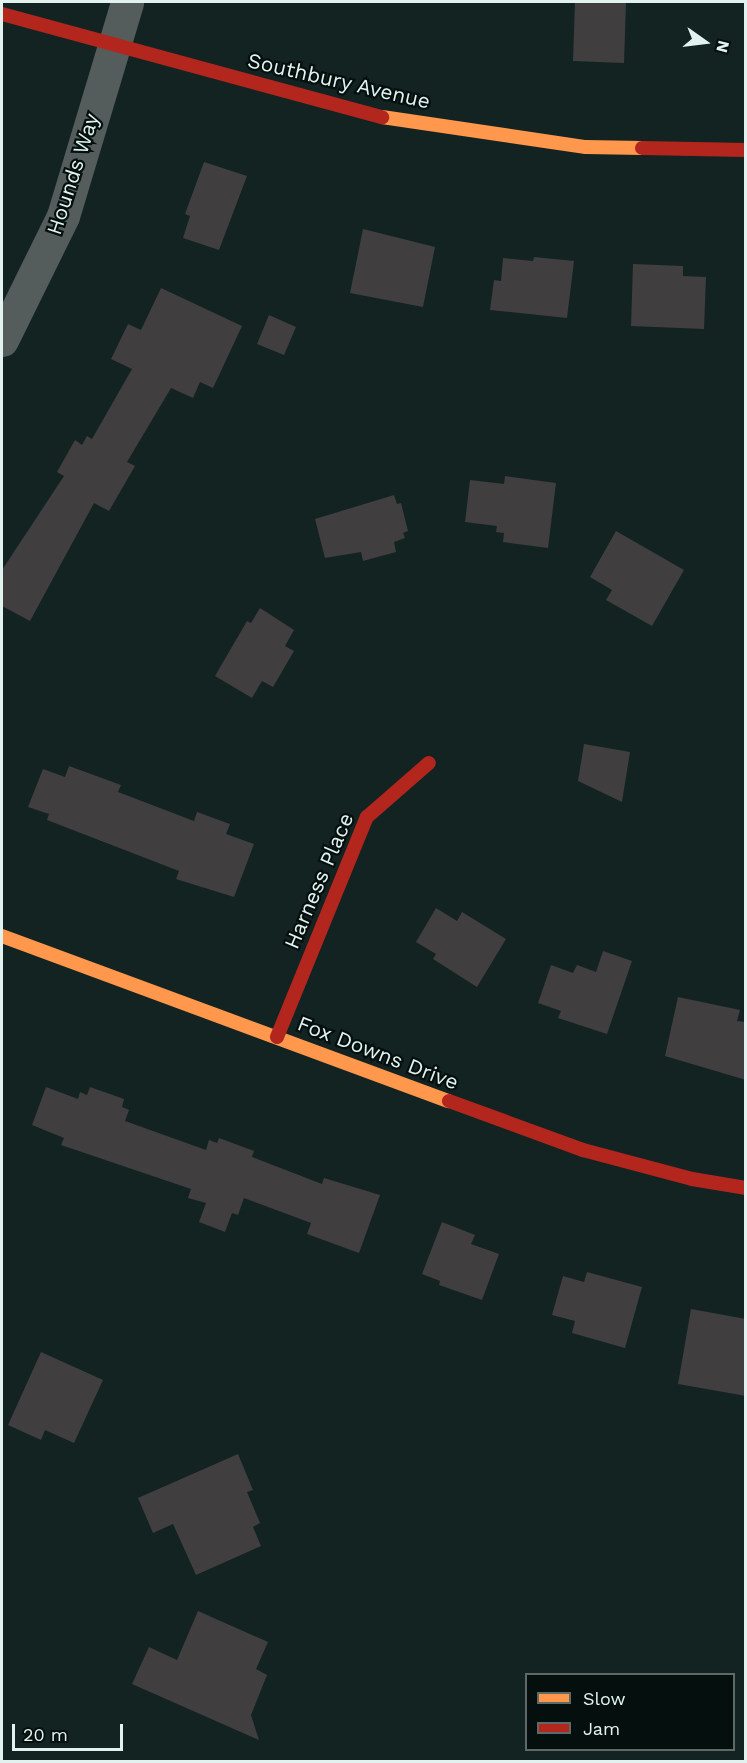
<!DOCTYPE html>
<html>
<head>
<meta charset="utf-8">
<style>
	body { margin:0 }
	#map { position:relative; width:747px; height:1763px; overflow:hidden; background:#132321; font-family:"Work Sans",sans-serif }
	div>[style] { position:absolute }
	.building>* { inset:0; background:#403e3f }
	.street>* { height:33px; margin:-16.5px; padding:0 16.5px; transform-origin:16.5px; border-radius:16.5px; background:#545d5b }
	.slow>* { height:14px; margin:-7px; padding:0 7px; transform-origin:7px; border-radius:7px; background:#ff974d }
	.jam>* { height:14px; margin:-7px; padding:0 7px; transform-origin:7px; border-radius:7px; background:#b3261e }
	span { translate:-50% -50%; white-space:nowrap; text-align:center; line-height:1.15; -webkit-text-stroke:4.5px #05100e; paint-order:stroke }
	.street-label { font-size:21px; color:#e2f3ef }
	.frame { position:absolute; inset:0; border:3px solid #e2f3ef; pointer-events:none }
	.legend { position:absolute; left:525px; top:1673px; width:210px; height:78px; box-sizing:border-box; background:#05100e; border:2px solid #5d6b68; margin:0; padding:8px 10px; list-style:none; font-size:18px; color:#e2f3ef }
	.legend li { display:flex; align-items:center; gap:12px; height:30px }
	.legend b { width:30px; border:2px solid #5d6b68 }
	.north { position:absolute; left:675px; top:12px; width:60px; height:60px; -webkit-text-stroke:4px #05100e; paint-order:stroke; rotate:104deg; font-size:16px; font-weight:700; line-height:24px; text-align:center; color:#e2f3ef }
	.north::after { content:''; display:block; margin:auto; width:21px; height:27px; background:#e2f3ef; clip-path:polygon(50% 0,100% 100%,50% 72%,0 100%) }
	.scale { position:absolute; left:12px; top:1724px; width:111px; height:27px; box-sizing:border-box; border:3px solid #e2f3ef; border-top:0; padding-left:8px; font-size:18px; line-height:21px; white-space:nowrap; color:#e2f3ef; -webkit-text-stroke:4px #05100e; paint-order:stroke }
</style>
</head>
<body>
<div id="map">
	<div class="building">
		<div style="clip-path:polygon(575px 2px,626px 2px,624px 63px,573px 61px)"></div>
		<div style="clip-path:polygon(204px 162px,247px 176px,219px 250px,183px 238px,190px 216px,185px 214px)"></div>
		<div style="clip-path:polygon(363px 229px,435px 247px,423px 307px,350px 293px)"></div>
		<div style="clip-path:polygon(534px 257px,574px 261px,567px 318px,490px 310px,494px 280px,501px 281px,503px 258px,533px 261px)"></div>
		<div style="clip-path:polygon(633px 264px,683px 266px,683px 276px,706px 277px,704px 329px,631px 326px)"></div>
		<div style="clip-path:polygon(161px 288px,242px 326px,213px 388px,200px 382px,193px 398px,171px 388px,127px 462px,135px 466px,109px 511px,94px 503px,30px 621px,2px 606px,2px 570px,64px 476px,57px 472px,75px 440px,82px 445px,87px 436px,92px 439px,132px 369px,111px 359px,128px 324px,141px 330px)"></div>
		<div style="clip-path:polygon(269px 315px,296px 327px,284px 355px,257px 344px)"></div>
		<div style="clip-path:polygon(505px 476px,556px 483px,548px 548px,503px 542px,504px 533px,496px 532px,497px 526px,465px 522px,470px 480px,504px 484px)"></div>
		<div style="clip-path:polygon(394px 495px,397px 504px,401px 503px,408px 531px,403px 533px,405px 538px,394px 542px,396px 552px,363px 561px,361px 552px,325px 558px,315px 519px)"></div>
		<div style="clip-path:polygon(616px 531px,684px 570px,652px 626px,606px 600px,612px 590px,590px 577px)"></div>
		<div style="clip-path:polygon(260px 608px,294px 630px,285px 646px,294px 651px,273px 687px,262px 681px,252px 698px,215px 676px,247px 621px,251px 623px)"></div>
		<div style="clip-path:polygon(584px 744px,630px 752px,622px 802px,578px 781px)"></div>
		<div style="clip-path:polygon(69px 766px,121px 785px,118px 792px,194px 821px,197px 812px,230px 824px,226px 834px,254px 844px,234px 897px,176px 879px,179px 871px,47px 820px,49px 814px,28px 807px,43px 769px,65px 777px)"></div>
		<div style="clip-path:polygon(436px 908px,457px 921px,462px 912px,506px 939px,477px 987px,433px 959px,436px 954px,416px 942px)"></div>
		<div style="clip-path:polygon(603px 951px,632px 961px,607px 1034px,558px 1018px,561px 1011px,538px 1003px,551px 965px,573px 973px,577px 965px,596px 972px)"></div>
		<div style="clip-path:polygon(678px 997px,740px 1010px,737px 1021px,746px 1022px,746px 1080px,665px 1056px)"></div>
		<div style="clip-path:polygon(46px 1087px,78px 1099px,80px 1092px,87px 1095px,90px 1087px,124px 1099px,122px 1107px,129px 1110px,125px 1121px,206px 1150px,209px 1140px,217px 1143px,219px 1138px,254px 1151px,252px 1157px,322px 1184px,324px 1178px,380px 1195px,359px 1253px,307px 1234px,311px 1223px,244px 1198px,238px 1215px,232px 1213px,225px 1232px,199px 1222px,206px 1203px,188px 1198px,191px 1189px,61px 1145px,64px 1138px,32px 1125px)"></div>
		<div style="clip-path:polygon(442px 1222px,475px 1235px,471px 1244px,499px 1254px,482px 1300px,439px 1285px,440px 1281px,422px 1274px)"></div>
		<div style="clip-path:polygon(587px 1272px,642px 1287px,625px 1348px,572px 1333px,575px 1321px,552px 1315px,563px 1276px,584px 1282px)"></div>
		<div style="clip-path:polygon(691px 1309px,746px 1319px,746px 1396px,678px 1384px)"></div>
		<div style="clip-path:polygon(41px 1352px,103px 1380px,74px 1443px,45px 1430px,41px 1440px,8px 1425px)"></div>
		<div style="clip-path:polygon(238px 1454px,253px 1490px,247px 1492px,260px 1523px,253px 1527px,261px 1546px,196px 1575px,173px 1524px,153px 1533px,138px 1498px)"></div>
		<div style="clip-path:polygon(198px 1611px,268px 1642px,256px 1669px,267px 1675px,251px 1715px,259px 1740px,132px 1684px,149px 1647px,177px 1660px)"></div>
	</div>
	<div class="street">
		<div style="left:2px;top:340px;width:138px;rotate:-63.8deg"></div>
		<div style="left:63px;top:216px;width:223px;rotate:-73.3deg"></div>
	</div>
	<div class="slow">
		<div style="left:382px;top:117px;width:206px;rotate:8.4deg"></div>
		<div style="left:586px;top:147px;width:56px;rotate:1deg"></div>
		<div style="left:2px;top:936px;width:476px;rotate:20.3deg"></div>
	</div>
	<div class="jam">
		<div style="left:2px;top:14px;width:394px;rotate:15.2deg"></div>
		<div style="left:642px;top:148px;width:104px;rotate:1.1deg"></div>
		<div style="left:277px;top:1037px;width:238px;rotate:-67.8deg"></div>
		<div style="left:367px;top:817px;width:82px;rotate:-41.1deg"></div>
		<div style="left:449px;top:1101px;width:143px;rotate:20.1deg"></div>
		<div style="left:583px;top:1150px;width:113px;rotate:14.9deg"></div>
		<div style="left:692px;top:1179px;width:55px;rotate:9.5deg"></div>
	</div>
	<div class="street-label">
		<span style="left:339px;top:81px;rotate:13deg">Southbury Avenue</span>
		<span style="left:73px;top:174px;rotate:-72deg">Hounds Way</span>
		<span style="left:319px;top:881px;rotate:-67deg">Harness Place</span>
		<span style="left:378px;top:1053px;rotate:21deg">Fox Downs Drive</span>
	</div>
	<div class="frame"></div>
	<ul class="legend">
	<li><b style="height:8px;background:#ff974d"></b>Slow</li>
	<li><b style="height:8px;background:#b3261e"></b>Jam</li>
	</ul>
	<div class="north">N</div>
	<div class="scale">20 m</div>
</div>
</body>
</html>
